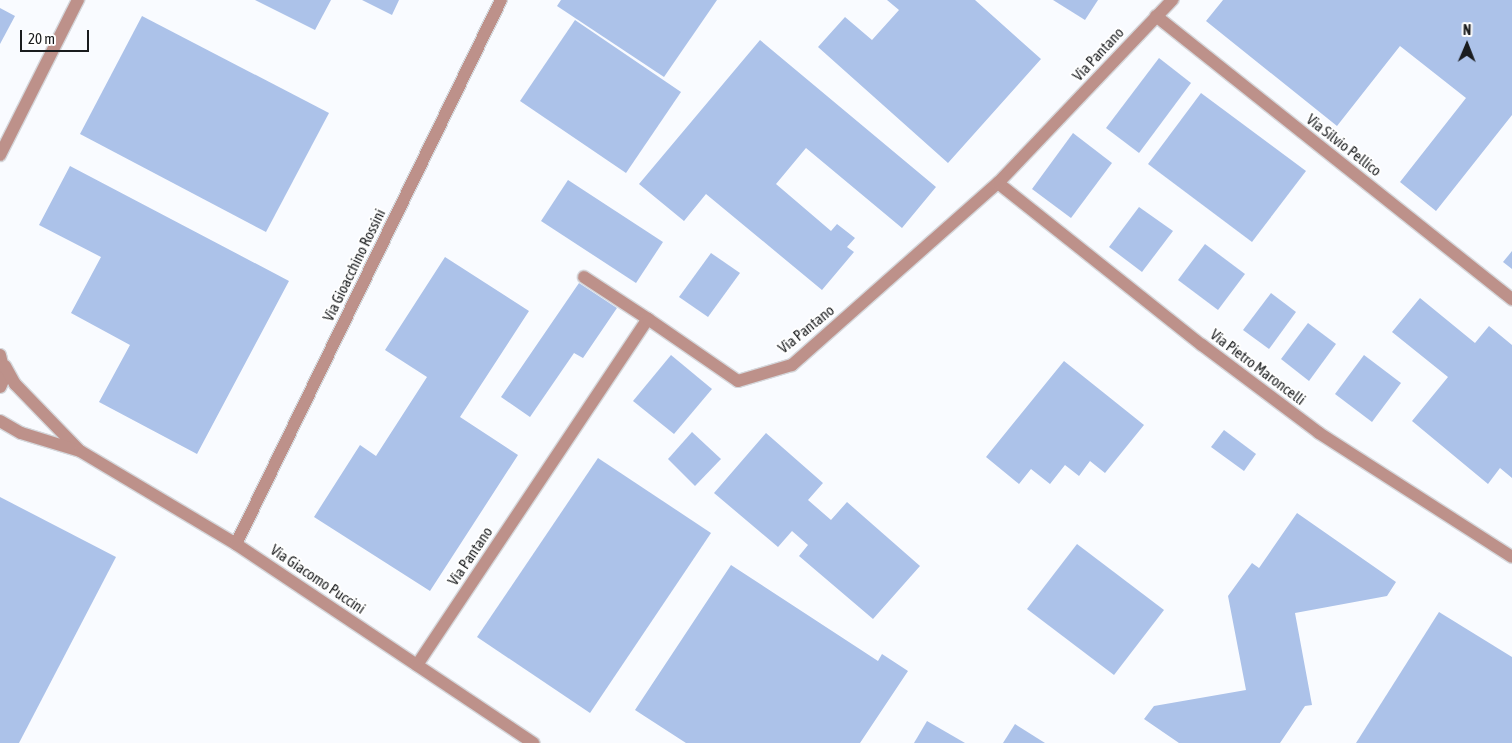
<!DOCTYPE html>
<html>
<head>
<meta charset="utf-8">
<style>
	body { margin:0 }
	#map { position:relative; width:1512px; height:743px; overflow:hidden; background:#f9fbff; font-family:"Asap Condensed",sans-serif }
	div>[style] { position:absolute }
	.building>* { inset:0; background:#acc2e9 }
	.roads { filter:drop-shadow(1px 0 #d5d7db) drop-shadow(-1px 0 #d5d7db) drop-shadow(0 1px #d5d7db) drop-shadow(0 -1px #d5d7db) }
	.minor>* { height:12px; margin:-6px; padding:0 6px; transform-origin:6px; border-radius:6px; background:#bd918a }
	span { translate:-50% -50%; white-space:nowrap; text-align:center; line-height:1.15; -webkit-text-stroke:4px #fff; paint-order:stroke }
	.street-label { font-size:15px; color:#1a1c1e }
	.north { position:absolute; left:1442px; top:20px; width:50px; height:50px; -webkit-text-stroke:4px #fff; paint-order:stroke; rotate:1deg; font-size:14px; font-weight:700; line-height:20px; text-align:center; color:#1a1c1e }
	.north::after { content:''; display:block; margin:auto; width:18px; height:22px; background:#1a1c1e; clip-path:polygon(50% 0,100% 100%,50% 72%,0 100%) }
	.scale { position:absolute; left:20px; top:30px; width:69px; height:22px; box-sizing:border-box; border:2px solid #1a1c1e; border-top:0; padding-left:6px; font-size:15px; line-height:18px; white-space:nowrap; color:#1a1c1e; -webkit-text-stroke:4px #fff; paint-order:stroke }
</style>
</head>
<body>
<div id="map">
	<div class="building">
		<div style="clip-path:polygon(255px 0,331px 0,315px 30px)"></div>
		<div style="clip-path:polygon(362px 0,399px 0,392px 15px)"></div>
		<div style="clip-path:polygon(561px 0,717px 0,664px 77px,557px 6px)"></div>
		<div style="clip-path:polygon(887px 0,975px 0,1041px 59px,948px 163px,818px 47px,845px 17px,872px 40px,899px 10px)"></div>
		<div style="clip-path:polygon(1053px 0,1098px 0,1085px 20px)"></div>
		<div style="clip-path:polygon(1223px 0,1512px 0,1512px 115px,1436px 211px,1400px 182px,1466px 98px,1400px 46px,1337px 126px,1206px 21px)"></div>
		<div style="clip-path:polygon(0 8px,15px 16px,0 44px)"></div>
		<div style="clip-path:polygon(142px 16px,329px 113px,266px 232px,80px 134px)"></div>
		<div style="clip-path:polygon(575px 20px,681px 92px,626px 173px,520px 101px)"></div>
		<div style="clip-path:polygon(760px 40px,936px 187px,902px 228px,806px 148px,776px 184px,831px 231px,837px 224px,855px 238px,847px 247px,854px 252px,822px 290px,706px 194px,684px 221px,639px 184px)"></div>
		<div style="clip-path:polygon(1159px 58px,1191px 83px,1139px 153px,1106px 128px)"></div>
		<div style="clip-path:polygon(1201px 93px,1306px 171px,1252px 242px,1148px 164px)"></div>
		<div style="clip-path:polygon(1073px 133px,1112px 163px,1071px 218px,1032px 189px)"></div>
		<div style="clip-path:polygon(70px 166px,289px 281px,197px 454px,99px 402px,130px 345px,71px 313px,101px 257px,39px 225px)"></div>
		<div style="clip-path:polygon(568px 180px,663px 242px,636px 283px,541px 221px)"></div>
		<div style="clip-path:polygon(1139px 207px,1173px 231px,1142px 272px,1109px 247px)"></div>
		<div style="clip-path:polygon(1205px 244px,1245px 274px,1218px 310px,1178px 280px)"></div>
		<div style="clip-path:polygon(1512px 251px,1512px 269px,1503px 262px)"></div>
		<div style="clip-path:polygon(711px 253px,740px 273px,708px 317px,679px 297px)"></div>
		<div style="clip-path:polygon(445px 257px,529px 311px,460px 417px,518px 455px,430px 591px,314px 517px,360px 445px,376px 456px,427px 377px,385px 350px)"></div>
		<div style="clip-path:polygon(579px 283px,617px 308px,583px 358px,574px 353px,530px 417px,501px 397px)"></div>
		<div style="clip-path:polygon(1271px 293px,1296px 312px,1269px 349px,1243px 330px)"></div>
		<div style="clip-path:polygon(1420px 298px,1475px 343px,1489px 326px,1512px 345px,1512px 478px,1500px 468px,1488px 484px,1412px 421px,1448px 377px,1392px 332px)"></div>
		<div style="clip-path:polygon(1308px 323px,1336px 344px,1309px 381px,1281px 359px)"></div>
		<div style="clip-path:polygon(671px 355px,712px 389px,674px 434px,633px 401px)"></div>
		<div style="clip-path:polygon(1364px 355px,1401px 383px,1372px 422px,1335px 394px)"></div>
		<div style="clip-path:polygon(1064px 361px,1144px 425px,1105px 473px,1090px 461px,1079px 476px,1065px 465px,1050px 484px,1031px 469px,1019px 484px,986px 457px)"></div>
		<div style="clip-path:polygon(1224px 430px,1256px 454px,1244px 471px,1211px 447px)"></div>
		<div style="clip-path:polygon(692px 432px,721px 459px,695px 486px,668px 459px)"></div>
		<div style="clip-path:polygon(766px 433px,823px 483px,808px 500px,831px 520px,847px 502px,920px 566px,873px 619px,799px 556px,808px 545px,792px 531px,778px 547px,714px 493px)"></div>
		<div style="clip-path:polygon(598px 458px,711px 533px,590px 713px,477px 637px)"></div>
		<div style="clip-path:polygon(0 497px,116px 557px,19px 743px,0 743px)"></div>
		<div style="clip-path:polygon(1297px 513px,1396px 582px,1387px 596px,1295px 613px,1312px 705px,1305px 706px,1280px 743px,1179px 743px,1144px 719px,1154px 706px,1246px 690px,1228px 596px,1252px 563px,1259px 568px)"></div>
		<div style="clip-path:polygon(1077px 544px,1164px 610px,1114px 675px,1027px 609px)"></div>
		<div style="clip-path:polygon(731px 565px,878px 661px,882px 654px,908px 671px,860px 743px,686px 743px,635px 710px)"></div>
		<div style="clip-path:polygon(1439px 612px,1512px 657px,1512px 743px,1356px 743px)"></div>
		<div style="clip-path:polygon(927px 721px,965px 743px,914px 743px)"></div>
		<div style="clip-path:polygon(1015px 724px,1045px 743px,1003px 743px)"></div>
	</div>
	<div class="roads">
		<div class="minor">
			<div style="left:1156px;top:16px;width:455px;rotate:38.5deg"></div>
			<div style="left:0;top:155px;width:174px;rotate:-63.3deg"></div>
			<div style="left:998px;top:183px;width:260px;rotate:38.5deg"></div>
			<div style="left:1202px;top:345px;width:146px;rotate:36.9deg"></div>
			<div style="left:1319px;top:433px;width:229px;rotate:32.7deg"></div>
			<div style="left:584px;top:277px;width:77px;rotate:33.3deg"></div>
			<div style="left:0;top:355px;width:22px;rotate:77deg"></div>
			<div style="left:5px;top:376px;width:12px;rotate:114deg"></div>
			<div style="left:5px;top:366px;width:21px;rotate:61deg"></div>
			<div style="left:15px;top:384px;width:91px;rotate:45.9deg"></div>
			<div style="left:0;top:421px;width:24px;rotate:30deg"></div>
			<div style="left:21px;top:433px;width:62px;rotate:17deg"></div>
			<div style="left:80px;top:451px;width:182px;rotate:30.8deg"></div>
			<div style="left:236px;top:544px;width:358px;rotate:33.8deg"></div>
			<div style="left:236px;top:544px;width:605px;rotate:-64.03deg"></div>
			<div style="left:417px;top:665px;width:416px;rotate:-56.3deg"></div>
			<div style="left:648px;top:319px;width:109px;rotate:34.6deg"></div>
			<div style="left:738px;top:381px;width:56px;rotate:-16.5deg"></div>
			<div style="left:792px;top:365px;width:275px;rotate:-41.5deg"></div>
			<div style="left:998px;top:183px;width:253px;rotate:-46.4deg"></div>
		</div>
	</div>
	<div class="street-label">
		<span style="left:1098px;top:54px;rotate:-47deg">Via Pantano</span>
		<span style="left:1344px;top:145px;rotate:38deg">Via Silvio Pellico</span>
		<span style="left:354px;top:265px;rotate:-64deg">Via Gioacchino Rossini</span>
		<span style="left:806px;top:329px;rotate:-39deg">Via Pantano</span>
		<span style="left:1258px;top:367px;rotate:37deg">Via Pietro Maroncelli</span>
		<span style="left:470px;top:556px;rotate:-56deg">Via Pantano</span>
		<span style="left:318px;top:579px;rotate:34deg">Via Giacomo Puccini</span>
	</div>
	<div class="north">N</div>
	<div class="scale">20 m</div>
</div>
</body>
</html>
